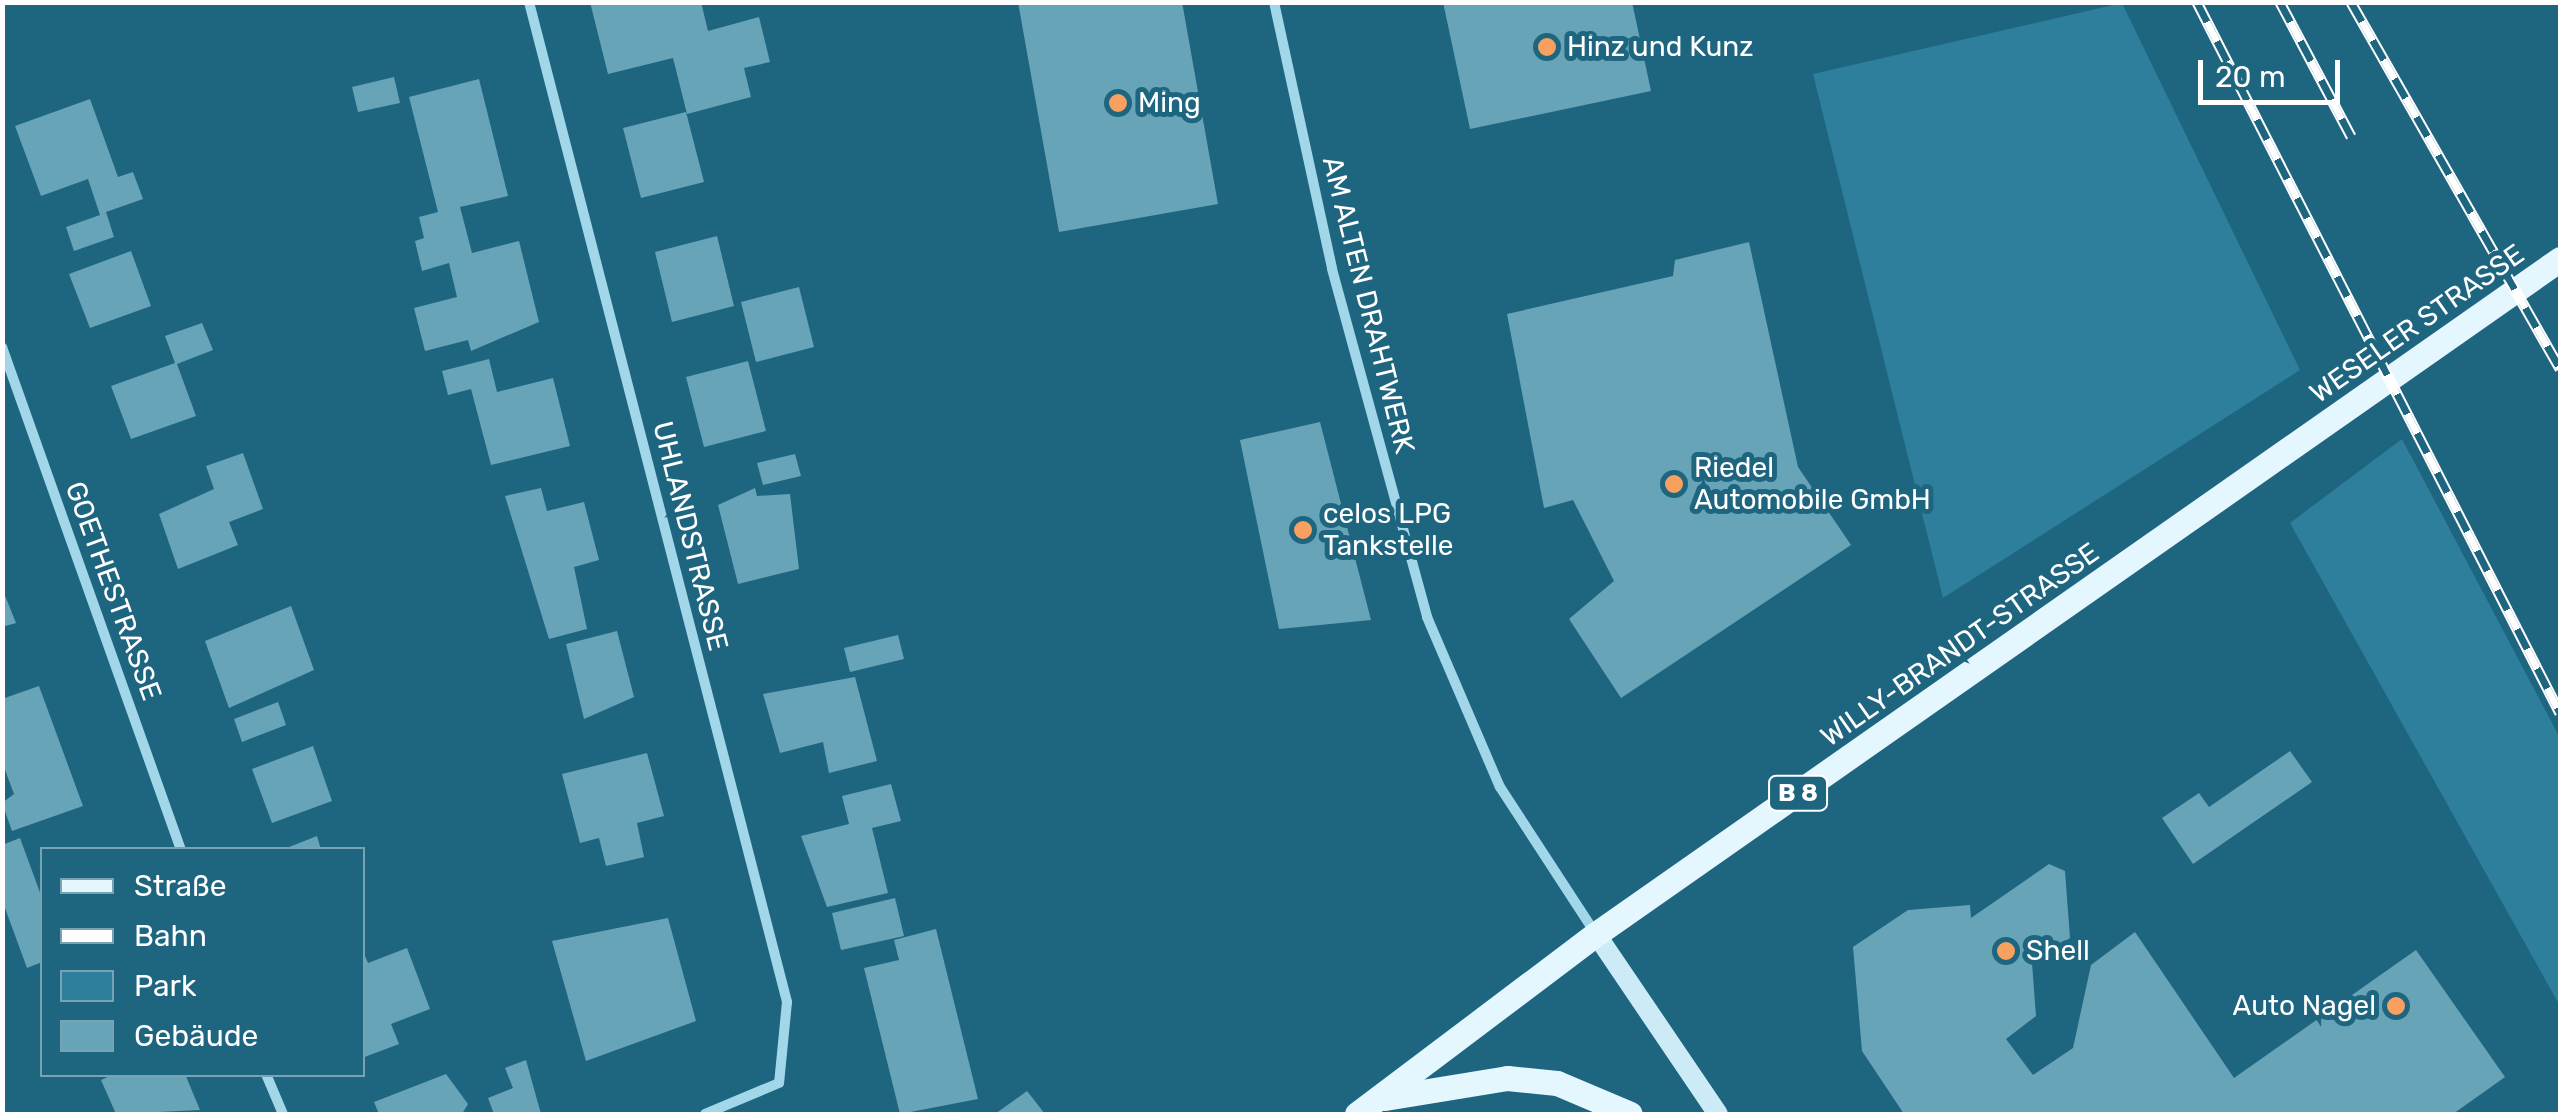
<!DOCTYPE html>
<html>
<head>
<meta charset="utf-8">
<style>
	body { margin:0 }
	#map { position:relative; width:2563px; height:1117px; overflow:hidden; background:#1e6580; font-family:Rubik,sans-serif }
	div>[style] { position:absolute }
	.green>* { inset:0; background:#2d7f9c }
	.building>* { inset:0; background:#68a4b8 }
	.street>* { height:10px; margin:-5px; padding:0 5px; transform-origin:5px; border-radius:5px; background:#a2d6e9 }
	.secondary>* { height:20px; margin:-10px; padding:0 10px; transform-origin:10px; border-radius:10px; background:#cdebf7 }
	.primary>* { height:25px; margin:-12.5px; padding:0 12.5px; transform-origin:12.5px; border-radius:12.5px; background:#e4f6fe }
	.rail>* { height:11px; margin-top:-5.5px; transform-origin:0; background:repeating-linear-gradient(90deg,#1e6580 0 22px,#fff 0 44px); box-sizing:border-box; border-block:2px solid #fff }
	.dots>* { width:28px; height:28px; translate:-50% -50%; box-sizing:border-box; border:5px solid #1e6580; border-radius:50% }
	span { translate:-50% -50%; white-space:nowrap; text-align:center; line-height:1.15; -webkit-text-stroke:10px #1e6580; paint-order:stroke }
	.shield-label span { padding:2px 8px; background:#1e6580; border:2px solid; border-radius:8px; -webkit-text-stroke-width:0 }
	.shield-label { font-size:25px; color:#fff; font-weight:700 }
	.poi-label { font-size:28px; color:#fff }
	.left { translate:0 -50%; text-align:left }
	.right { translate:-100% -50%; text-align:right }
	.street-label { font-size:28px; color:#fff }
	.frame { position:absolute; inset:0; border:5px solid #fff; pointer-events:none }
	.legend { position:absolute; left:40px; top:847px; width:325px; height:230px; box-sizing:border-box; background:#1e6580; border:2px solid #78a3b3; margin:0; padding:12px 18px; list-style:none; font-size:30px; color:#fff }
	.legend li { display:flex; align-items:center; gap:20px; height:50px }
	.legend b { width:50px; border:2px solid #78a3b3 }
	.scale { position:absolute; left:2198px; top:60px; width:142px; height:45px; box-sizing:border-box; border:5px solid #fff; border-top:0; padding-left:12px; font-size:30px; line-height:35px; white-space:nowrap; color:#fff; -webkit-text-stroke:8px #1e6580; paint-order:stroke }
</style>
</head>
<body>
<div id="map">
	<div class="green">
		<div style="clip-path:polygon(2122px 3px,2300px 370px,1943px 598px,1813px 74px)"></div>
		<div style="clip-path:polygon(2402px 439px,2560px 738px,2560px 1006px,2290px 523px)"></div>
	</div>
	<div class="building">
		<div style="clip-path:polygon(590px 2px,701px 2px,708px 31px,759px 17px,770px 62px,744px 68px,751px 97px,687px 114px,673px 58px,608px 74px)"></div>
		<div style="clip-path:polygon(1018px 2px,1182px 2px,1218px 204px,1059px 232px)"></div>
		<div style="clip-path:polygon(1443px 2px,1632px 2px,1651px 91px,1470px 129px)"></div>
		<div style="clip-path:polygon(394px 77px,400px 103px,358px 112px,352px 87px)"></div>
		<div style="clip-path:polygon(479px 79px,508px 196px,460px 207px,472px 253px,519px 241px,539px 322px,471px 351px,468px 340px,425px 351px,414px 308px,457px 297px,449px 263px,422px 271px,415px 241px,424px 238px,419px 217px,438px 212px,409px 97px)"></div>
		<div style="clip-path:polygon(90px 99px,118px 177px,133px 172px,143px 199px,106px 212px,114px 237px,74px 251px,66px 227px,100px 215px,88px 179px,41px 196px,15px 126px)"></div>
		<div style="clip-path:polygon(686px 112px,704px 182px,641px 198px,623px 128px)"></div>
		<div style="clip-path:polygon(717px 236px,734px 306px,672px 322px,655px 252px)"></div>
		<div style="clip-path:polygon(1749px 242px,1798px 467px,1851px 545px,1621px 698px,1569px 619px,1614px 581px,1573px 500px,1544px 508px,1507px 314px,1673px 276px,1675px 260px)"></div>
		<div style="clip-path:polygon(131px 251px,151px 306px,90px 328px,69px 274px)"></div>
		<div style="clip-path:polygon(799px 287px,814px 347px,756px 362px,741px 302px)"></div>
		<div style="clip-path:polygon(202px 323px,213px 350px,177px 364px,196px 416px,131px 439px,111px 386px,175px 363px,165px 336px)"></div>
		<div style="clip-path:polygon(489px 359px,497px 392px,553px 378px,570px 446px,491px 465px,471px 389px,448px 395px,442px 371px)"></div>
		<div style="clip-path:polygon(748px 361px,766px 431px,704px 447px,686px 377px)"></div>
		<div style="clip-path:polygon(1320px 422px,1371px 620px,1279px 629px,1240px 440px)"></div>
		<div style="clip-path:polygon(243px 453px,263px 509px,229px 522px,238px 545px,178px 569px,159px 514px,214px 489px,206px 466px)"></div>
		<div style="clip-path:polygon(795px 454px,801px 476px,763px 485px,757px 463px)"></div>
		<div style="clip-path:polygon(541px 488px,547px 511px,584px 502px,599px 560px,574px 567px,587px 629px,549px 639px,505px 496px)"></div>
		<div style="clip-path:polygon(755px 488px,757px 496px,790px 494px,799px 569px,738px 584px,718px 505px)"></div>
		<div style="clip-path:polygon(2px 588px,16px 623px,2px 627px)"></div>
		<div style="clip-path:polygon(291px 606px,314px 670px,229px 708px,205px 641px)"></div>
		<div style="clip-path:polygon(617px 631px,634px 697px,584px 719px,566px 644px)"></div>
		<div style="clip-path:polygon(898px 635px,904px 659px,850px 672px,844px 648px)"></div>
		<div style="clip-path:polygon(855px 677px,877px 761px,829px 773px,823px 742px,780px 753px,763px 694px)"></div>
		<div style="clip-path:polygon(39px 686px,83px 806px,12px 831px,2px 803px,14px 794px,2px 762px,2px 699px)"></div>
		<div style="clip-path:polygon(278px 702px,286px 725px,242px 742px,234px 719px)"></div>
		<div style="clip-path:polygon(313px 746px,332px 801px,272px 823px,252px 769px)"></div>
		<div style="clip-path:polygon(2290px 751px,2312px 782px,2193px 864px,2162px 818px,2199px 793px,2209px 807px)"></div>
		<div style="clip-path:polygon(647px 753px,664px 816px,637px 823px,644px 857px,606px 866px,599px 838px,580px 843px,562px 774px)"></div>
		<div style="clip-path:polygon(891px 784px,901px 821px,872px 828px,888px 893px,827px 907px,801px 836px,849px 824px,842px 796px)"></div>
		<div style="clip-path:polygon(317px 836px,321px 850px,284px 850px,284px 849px)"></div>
		<div style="clip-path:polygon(20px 838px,42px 898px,42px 962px,27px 968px,2px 900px,2px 845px)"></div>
		<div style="clip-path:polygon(2049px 864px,2065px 871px,2070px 938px,2032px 963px,2036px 1016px,2006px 1039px,2033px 1075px,2073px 1048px,2091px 965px,2135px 932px,2234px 1078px,2416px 950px,2505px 1077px,2453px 1114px,1904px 1114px,1862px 1051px,1853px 947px,1908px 910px,1970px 905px,1971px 918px)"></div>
		<div style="clip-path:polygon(895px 898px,904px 936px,841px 950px,832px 913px)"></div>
		<div style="clip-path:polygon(668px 918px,696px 1021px,586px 1061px,552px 941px)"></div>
		<div style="clip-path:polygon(936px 929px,978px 1099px,900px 1114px,864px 968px,899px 960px,894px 940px)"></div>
		<div style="clip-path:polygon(407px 948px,430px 1009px,391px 1024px,399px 1044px,362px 1058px,362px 949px,368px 963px)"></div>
		<div style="clip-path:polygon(526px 1060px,541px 1114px,494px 1114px,488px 1098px,513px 1088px,505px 1068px)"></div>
		<div style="clip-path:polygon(114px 1074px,185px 1074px,200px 1110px,116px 1114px,101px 1080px)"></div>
		<div style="clip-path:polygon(446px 1074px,468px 1104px,462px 1114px,379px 1114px,374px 1102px)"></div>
		<div style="clip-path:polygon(1027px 1091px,1045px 1114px,995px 1114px)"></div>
	</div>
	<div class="street">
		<div style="left:529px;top:2px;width:1033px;rotate:75.53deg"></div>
		<div style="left:787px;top:1002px;width:81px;rotate:95.6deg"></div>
		<div style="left:779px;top:1083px;width:80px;rotate:157.3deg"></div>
		<div style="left:1274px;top:2px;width:273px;rotate:77.7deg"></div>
		<div style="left:1332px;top:269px;width:361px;rotate:74.7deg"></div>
		<div style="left:1427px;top:617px;width:185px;rotate:66.8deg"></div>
		<div style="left:1500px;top:787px;width:176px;rotate:56.9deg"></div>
		<div style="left:2px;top:347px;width:534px;rotate:70.41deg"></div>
		<div style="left:266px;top:1074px;width:43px;rotate:67deg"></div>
	</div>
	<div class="secondary">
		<div style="left:1596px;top:934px;width:217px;rotate:55.9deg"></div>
	</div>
	<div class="primary">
		<div style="left:1385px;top:1098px;width:124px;rotate:-9.3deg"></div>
		<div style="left:1507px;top:1078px;width:50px;rotate:5.7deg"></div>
		<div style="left:1557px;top:1083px;width:79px;rotate:23deg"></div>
		<div style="left:1357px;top:1114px;width:299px;rotate:-37deg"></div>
		<div style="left:1596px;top:934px;width:1177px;rotate:-35deg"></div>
	</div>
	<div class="rail">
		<div style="left:2197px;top:2px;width:798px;rotate:62.95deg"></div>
		<div style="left:2280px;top:2px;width:152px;rotate:62.1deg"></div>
		<div style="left:2351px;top:2px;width:422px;rotate:60.3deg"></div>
	</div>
	<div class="dots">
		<div style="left:1547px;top:47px;background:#f8a060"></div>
		<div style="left:1118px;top:103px;background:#f8a060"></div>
		<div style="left:1674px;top:484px;background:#f8a060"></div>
		<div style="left:1303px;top:530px;background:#f8a060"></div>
		<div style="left:2006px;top:951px;background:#f8a060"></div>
		<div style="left:2396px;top:1006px;background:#f8a060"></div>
	</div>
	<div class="shield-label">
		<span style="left:1798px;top:793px">B 8</span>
	</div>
	<div class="poi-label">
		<span class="left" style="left:1567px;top:47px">Hinz und Kunz</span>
		<span class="left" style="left:1138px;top:103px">Ming</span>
		<span class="left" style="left:1694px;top:484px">Riedel<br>Automobile GmbH</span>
		<span class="left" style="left:1323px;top:530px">celos LPG<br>Tankstelle</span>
		<span class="left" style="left:2026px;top:951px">Shell</span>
		<span class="right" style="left:2376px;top:1006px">Auto Nagel</span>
	</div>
	<div class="street-label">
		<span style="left:1368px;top:305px;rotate:76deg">AM ALTEN DRAHTWERK</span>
		<span style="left:2417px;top:324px;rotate:-35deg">WESELER STRASSE</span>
		<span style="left:690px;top:536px;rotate:76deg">UHLANDSTRASSE</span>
		<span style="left:113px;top:591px;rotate:70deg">GOETHESTRASSE</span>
		<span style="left:1960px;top:645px;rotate:-35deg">WILLY-BRANDT-STRASSE</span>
	</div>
	<div class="frame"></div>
	<ul class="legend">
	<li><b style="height:12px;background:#e4f6fe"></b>Straße</li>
	<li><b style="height:12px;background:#fff"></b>Bahn</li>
	<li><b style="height:28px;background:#2d7f9c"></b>Park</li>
	<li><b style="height:28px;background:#68a4b8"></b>Gebäude</li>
	</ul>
	<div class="scale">20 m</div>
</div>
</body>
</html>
